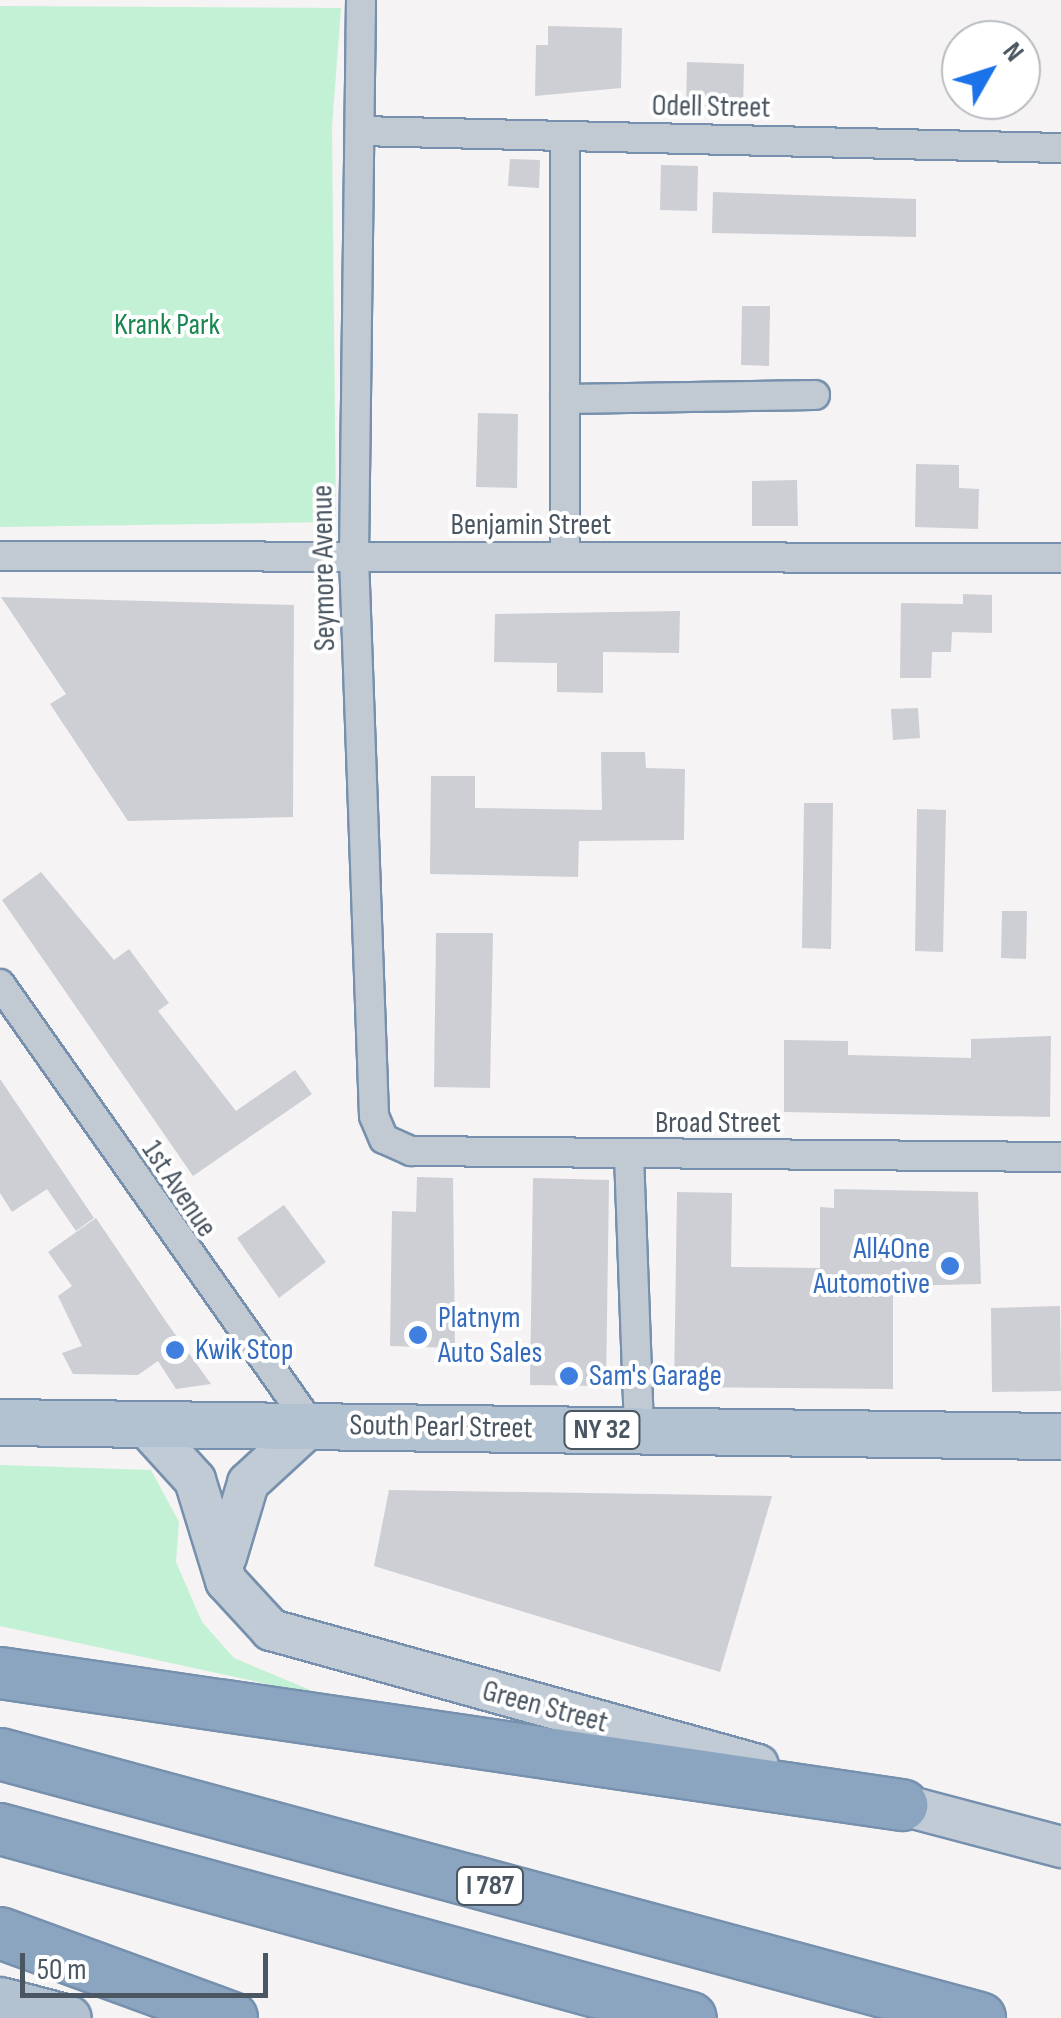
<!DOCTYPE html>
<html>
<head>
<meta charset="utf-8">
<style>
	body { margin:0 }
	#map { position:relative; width:1061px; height:2018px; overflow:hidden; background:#f5f3f3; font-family:"Sofia Sans Condensed",sans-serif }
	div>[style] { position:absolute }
	.green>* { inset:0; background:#c3f1d5 }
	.building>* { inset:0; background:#cdcfd5 }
	.roads { filter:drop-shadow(2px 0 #7690ad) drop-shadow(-2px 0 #7690ad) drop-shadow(0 2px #7690ad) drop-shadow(0 -2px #7690ad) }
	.minor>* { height:28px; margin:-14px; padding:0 14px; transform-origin:14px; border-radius:14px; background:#c1cad2 }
	.secondary>* { height:40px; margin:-20px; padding:0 20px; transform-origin:20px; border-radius:20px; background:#c1cbd6 }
	.primary>* { height:45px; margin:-22.5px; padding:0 22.5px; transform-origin:22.5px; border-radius:22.5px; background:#b3c2d1 }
	.motorway>* { height:50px; margin:-25px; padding:0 25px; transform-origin:25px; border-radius:25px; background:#8ba5c1 }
	.dots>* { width:28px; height:28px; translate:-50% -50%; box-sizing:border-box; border:5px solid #fff; border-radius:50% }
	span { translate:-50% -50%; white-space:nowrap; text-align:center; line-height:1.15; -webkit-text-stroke:8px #fff; paint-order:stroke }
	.shield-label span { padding:2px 8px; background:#fff; border:2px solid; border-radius:8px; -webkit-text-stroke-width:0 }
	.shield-label { font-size:28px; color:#4a5661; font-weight:700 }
	.street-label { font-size:30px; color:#4a5661 }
	.park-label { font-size:30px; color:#17864f }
	.shop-label { font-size:30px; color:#366cbe }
	.right { translate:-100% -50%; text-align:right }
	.left { translate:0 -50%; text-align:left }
	.north { position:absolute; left:941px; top:20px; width:100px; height:100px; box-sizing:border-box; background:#fff; border:2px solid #b7bbc0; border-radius:50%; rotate:51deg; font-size:28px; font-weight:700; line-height:40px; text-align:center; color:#4a5661 }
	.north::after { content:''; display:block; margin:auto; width:35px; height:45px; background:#1a73e8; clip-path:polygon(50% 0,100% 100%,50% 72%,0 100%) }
	.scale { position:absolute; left:20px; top:1953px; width:248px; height:45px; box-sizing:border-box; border:5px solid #4a5661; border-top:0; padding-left:12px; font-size:30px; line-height:35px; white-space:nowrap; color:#4a5661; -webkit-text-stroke:8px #fff; paint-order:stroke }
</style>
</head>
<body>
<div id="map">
	<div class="green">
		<div style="clip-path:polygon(0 6px,341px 8px,332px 127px,336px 522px,0 527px)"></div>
		<div style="clip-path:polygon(0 1465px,151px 1470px,179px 1522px,176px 1562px,202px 1622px,234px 1658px,327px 1697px,0 1626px)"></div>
	</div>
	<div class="building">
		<div style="clip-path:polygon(548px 26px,622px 28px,621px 88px,535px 96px,536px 45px,548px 45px)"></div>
		<div style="clip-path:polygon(687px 62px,744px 64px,743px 110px,686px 108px)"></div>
		<div style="clip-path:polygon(510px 159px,540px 160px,539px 188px,508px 186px)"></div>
		<div style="clip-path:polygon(661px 165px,698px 166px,697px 211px,660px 210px)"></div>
		<div style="clip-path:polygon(713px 192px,916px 199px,916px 237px,712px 233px)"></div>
		<div style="clip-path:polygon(742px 306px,770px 306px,769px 366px,741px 365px)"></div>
		<div style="clip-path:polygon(478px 413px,518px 414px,517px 488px,476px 487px)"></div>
		<div style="clip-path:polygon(916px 464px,959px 465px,959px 488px,979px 489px,978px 529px,915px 527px)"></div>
		<div style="clip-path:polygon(797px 480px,798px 526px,752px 526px,752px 481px)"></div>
		<div style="clip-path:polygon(963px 594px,992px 595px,992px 633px,952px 632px,951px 652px,932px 652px,931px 678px,900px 678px,901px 603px,963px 604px)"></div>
		<div style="clip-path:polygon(1px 597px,294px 605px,293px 817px,128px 821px,50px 704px,66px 694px)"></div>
		<div style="clip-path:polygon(680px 611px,679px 653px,603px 652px,603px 693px,557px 692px,557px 663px,494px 662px,495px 614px)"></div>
		<div style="clip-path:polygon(918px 708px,920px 738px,893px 740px,891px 709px)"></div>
		<div style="clip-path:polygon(601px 752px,645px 752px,646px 768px,685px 769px,684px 840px,579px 841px,578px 877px,430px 874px,431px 776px,475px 776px,475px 808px,602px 810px)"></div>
		<div style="clip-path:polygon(804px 803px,833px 803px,831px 949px,802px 948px)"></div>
		<div style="clip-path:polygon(917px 809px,946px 810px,943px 952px,915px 951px)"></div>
		<div style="clip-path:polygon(41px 872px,114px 960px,129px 949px,169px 1003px,158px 1011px,236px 1111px,295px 1070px,312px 1094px,193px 1176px,2px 900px)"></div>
		<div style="clip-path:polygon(1002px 911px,1027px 911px,1026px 959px,1001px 958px)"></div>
		<div style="clip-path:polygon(436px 933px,493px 933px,490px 1088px,434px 1087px)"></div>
		<div style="clip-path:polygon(1051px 1036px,1050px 1117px,784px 1112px,784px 1040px,848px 1041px,848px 1055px,971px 1058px,971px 1039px)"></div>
		<div style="clip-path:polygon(0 1079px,94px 1218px,76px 1231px,47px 1189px,12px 1212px,0 1193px)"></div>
		<div style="clip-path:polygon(417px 1177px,453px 1178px,455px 1348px,390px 1346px,392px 1211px,416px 1212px)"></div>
		<div style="clip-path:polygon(533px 1178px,609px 1180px,606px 1386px,530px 1385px)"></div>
		<div style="clip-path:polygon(834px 1189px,978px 1192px,981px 1284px,893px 1286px,893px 1389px,674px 1387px,677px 1192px,732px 1193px,731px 1267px,820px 1268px,820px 1207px,834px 1208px)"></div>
		<div style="clip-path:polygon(284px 1205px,326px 1262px,279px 1298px,237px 1238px)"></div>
		<div style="clip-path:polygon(96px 1218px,167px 1323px,211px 1384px,176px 1389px,158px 1361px,138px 1375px,73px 1374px,62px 1353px,82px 1346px,58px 1296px,72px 1286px,48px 1252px)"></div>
		<div style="clip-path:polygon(1060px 1306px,1061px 1391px,992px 1392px,991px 1308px)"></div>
		<div style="clip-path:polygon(389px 1490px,772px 1496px,720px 1672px,374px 1566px)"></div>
	</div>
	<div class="roads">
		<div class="minor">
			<div style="left:361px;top:0;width:557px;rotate:90.72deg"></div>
			<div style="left:354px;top:557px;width:559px;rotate:87.95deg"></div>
			<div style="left:374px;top:1116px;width:25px;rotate:67deg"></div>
			<div style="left:384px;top:1139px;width:30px;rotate:24deg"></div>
			<div style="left:411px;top:1151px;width:650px;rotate:0.53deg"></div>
			<div style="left:360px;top:131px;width:701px;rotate:1.39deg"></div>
			<div style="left:565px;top:136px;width:421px;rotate:90deg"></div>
			<div style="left:565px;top:399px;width:250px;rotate:-0.9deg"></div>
			<div style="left:0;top:556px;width:1061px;rotate:0.11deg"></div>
			<div style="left:0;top:984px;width:540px;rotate:54.81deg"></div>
			<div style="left:629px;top:1155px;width:275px;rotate:87.9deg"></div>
		</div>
		<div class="secondary">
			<div style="left:144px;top:1424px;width:76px;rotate:47.7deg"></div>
			<div style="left:195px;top:1480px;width:106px;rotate:72.9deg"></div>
			<div style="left:226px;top:1581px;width:67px;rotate:47.4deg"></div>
			<div style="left:271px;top:1630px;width:505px;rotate:15.49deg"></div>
			<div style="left:226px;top:1557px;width:77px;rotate:-73.4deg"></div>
			<div style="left:248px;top:1483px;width:86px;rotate:-42.6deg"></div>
			<div style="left:872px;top:1797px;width:196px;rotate:14.8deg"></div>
		</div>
		<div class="primary">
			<div style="left:0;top:1422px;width:1061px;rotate:0.76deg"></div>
			<div style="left:0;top:2000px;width:70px;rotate:14.8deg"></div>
		</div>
		<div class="motorway">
			<div style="left:0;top:1673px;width:912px;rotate:8.33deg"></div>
			<div style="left:0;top:1754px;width:1015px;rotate:15.08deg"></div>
			<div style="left:0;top:1829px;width:716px;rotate:15.3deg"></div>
			<div style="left:0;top:1933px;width:247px;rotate:20.1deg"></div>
		</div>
	</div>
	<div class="dots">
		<div style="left:950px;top:1266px;background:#3f7fe0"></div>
		<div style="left:418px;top:1335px;background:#3f7fe0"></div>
		<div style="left:175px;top:1350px;background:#3f7fe0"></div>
		<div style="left:569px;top:1376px;background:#3f7fe0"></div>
	</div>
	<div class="shield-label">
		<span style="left:602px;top:1430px">NY 32</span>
		<span style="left:490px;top:1886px">I 787</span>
	</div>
	<div class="street-label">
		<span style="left:711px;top:107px;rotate:1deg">Odell Street</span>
		<span style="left:531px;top:525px">Benjamin Street</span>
		<span style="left:324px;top:568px;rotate:-91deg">Seymore Avenue</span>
		<span style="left:718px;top:1123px">Broad Street</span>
		<span style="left:179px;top:1189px;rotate:56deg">1st Avenue</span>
		<span style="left:441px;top:1427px;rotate:1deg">South Pearl Street</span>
		<span style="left:545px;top:1707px;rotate:15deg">Green Street</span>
	</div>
	<div class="park-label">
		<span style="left:167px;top:325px">Krank Park</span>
	</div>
	<div class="shop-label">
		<span class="right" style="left:930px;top:1266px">All4One<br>Automotive</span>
		<span class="left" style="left:438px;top:1335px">Platnym<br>Auto Sales</span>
		<span class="left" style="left:195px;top:1350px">Kwik Stop</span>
		<span class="left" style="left:589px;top:1376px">Sam's Garage</span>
	</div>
	<div class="north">N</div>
	<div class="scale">50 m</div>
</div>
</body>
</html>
